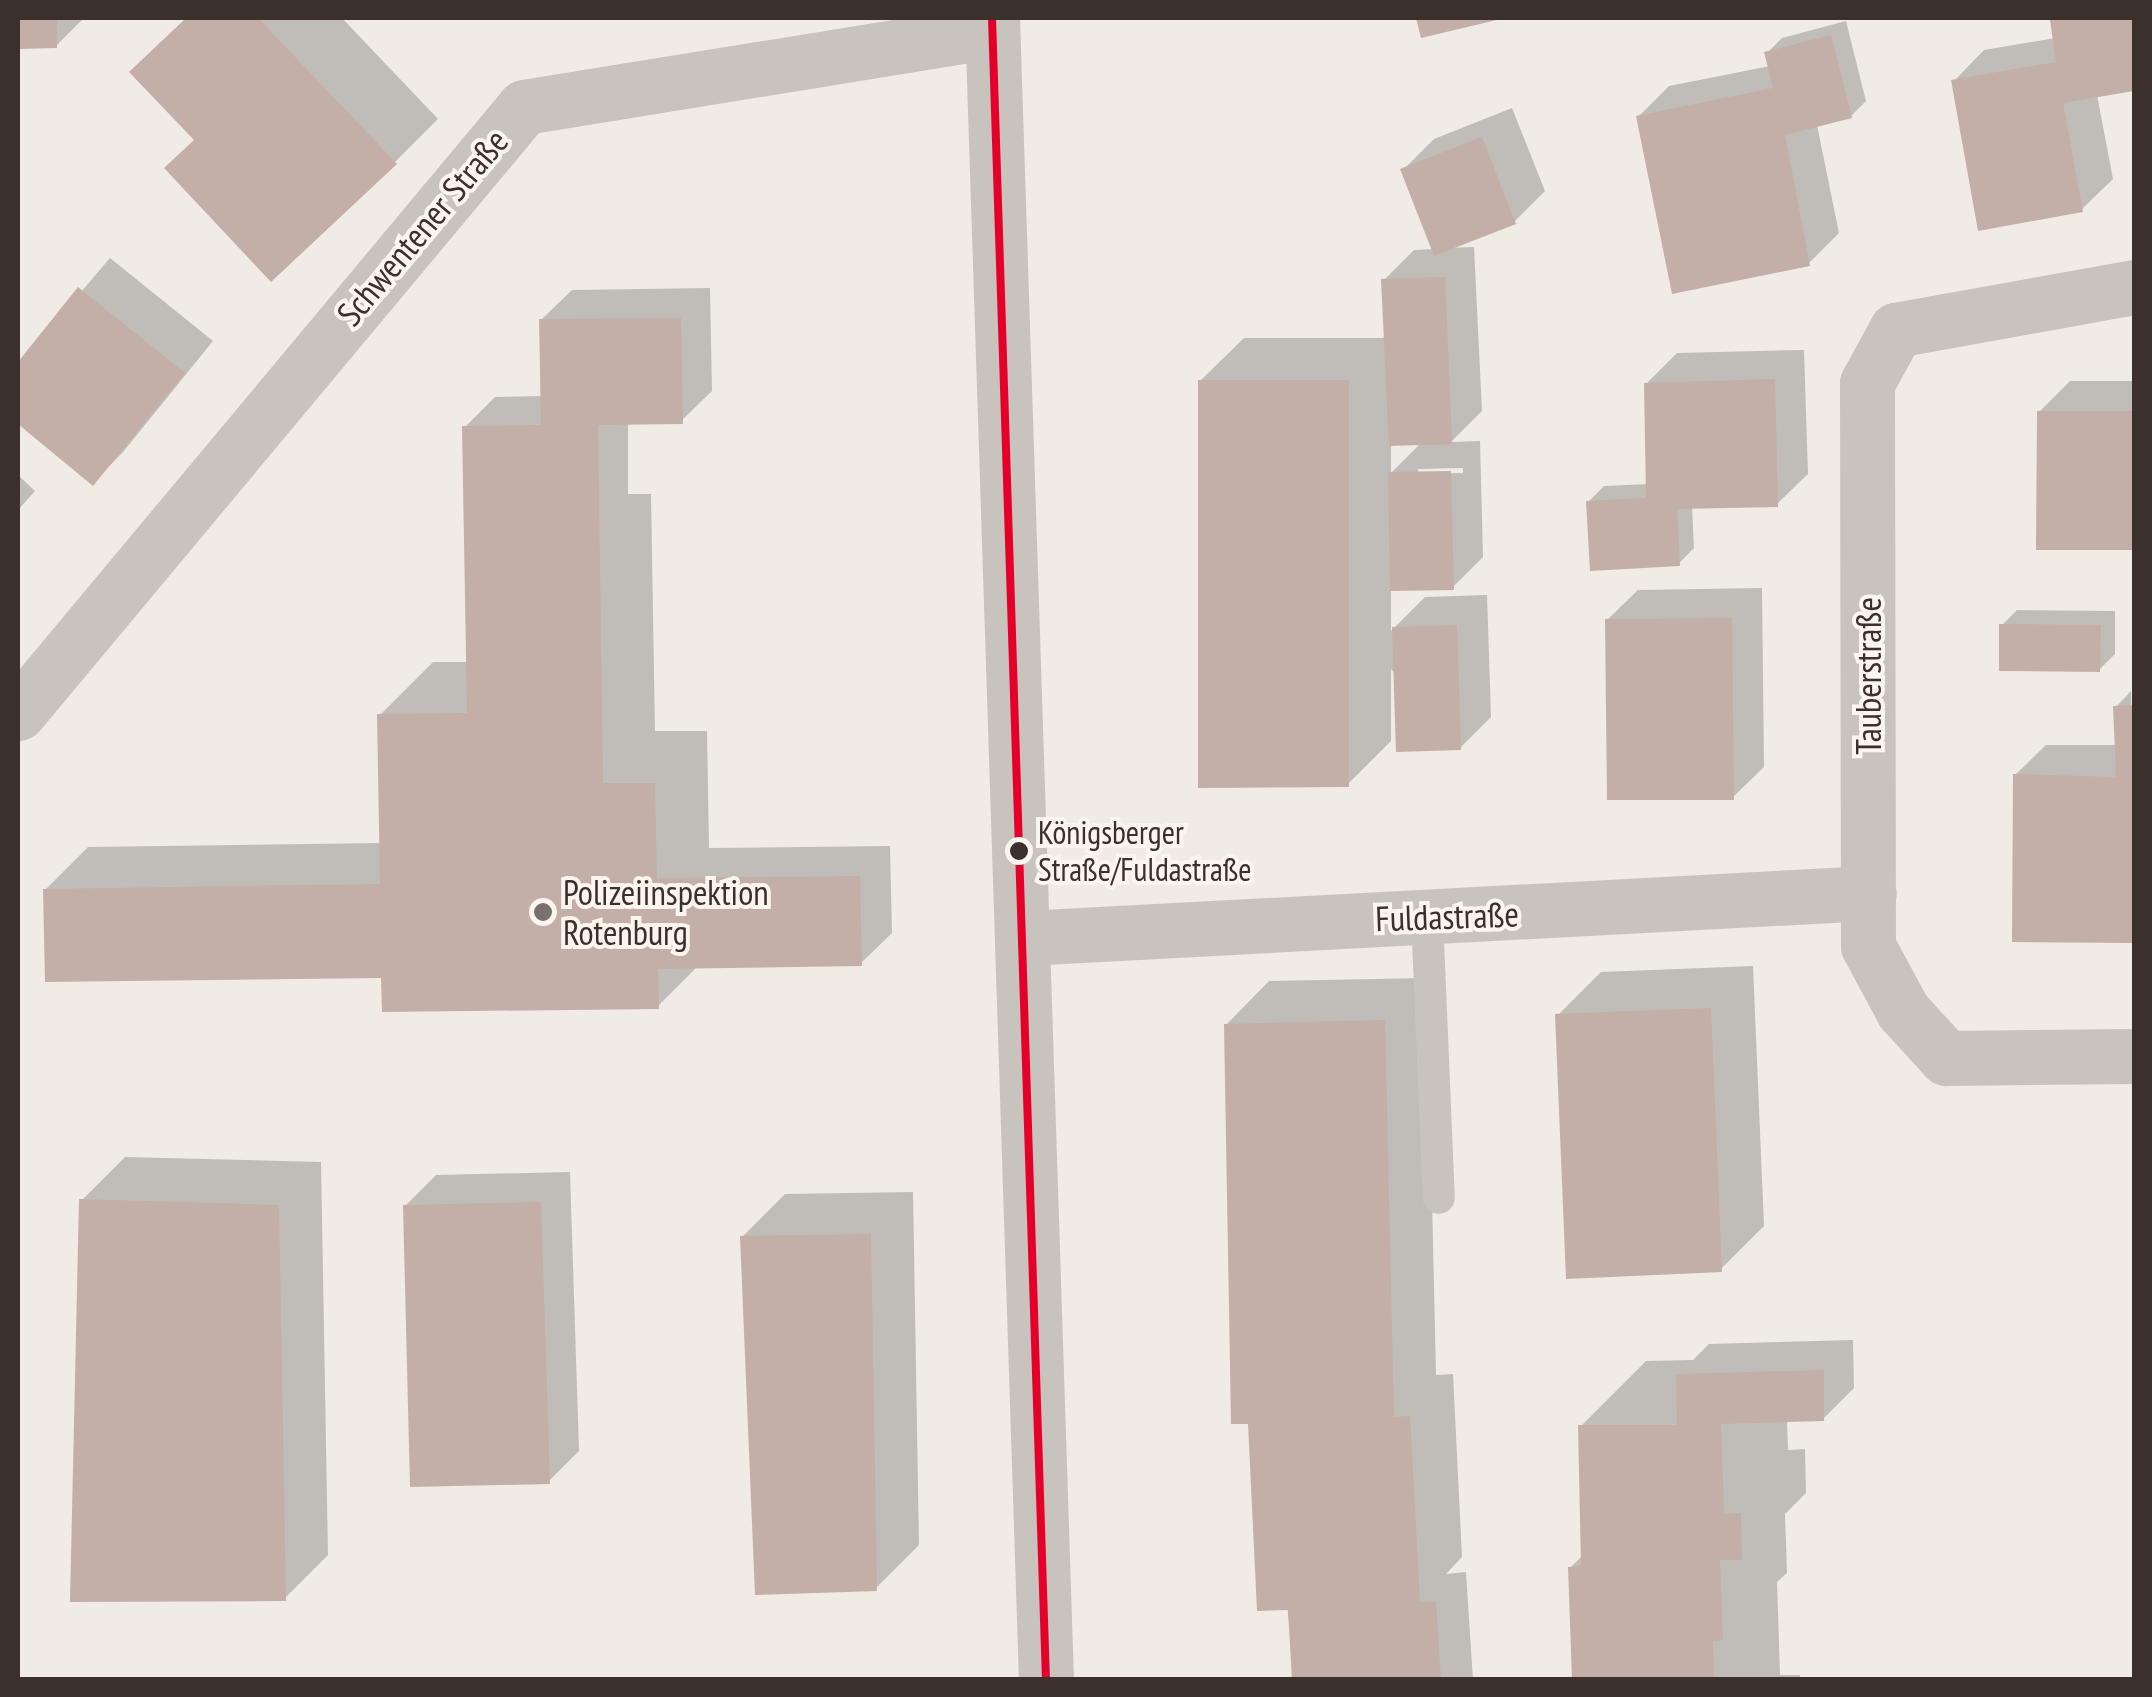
<!DOCTYPE html>
<html>
<head>
<meta charset="utf-8">
<style>
	body { margin:0 }
	#map { position:relative; width:2152px; height:1697px; overflow:hidden; background:#f0ebe5; font-family:"PT Sans Narrow",sans-serif }
	div>[style] { position:absolute }
	.shadow>* { inset:0; background:#0003 }
	.building>* { inset:0; background:#c3afa7 }
	.lane>* { height:32px; margin:-16px; padding:0 16px; transform-origin:16px; border-radius:16px; background:#c9c3be }
	.street>* { height:55px; margin:-27.5px; padding:0 27.5px; transform-origin:27.5px; border-radius:27.5px; background:#c9c3be }
	.bus-1>* { height:8px; margin:-4px; padding:0 4px; transform-origin:4px; border-radius:4px; background:#e4002b }
	.dots>* { width:28px; height:28px; translate:-50% -50%; box-sizing:border-box; border:5px solid #fbf5ee; border-radius:50% }
	span { translate:-50% -50%; white-space:nowrap; text-align:center; line-height:1.15; -webkit-text-stroke:8px #fbf5ee; paint-order:stroke }
	.bus-label { font-size:32px; color:#3b302b }
	.left { translate:0 -50%; text-align:left }
	.street-label { font-size:35px; color:#3b302b }
	.poi-label { font-size:35px; color:#3b302b }
	.frame { position:absolute; inset:0; border:20px solid #3b302b; pointer-events:none }
</style>
</head>
<body>
<div id="map">
	<div class="shadow">
		<div style="clip-path:polygon(18px 18px,84px 18px,56px 46px,18px 46px)"></div>
		<div style="clip-path:polygon(187px 18px,342px 18px,438px 119px,395px 162px,197px 140px,132px 72px)"></div>
		<div style="clip-path:polygon(2056px 18px,2134px 18px,2134px 88px,2097px 95px,2113px 179px,2082px 209px,1954px 81px,1984px 50px,2055px 38px)"></div>
		<div style="clip-path:polygon(1846px 21px,1866px 101px,1851px 116px,1817px 125px,1839px 233px,1809px 263px,1638px 117px,1669px 86px,1770px 66px,1767px 53px,1782px 38px)"></div>
		<div style="clip-path:polygon(evenodd,1512px 108px,1545px 191px,1514px 222px,1449px 248px,1474px 247px,1482px 411px,1451px 442px,1480px 441px,1483px 557px,1453px 587px,1391px 589px,1391px 631px,1425px 597px,1487px 595px,1491px 717px,1460px 748px,1391px 669px,1391px 741px,1348px 784px,1200px 381px,1244px 338px,1386px 338px,1384px 280px,1414px 250px,1434px 249px,1403px 170px,1434px 139px,1512px 108px,1421px 443px,1391px 473px,1391px 444px,1421px 443px,1512px 108px,1463px 468px,1463px 473px,1418px 474px,1418px 469px,1463px 468px)"></div>
		<div style="clip-path:polygon(110px 258px,213px 341px,123px 452px,93px 483px,18px 421px,18px 366px)"></div>
		<div style="clip-path:polygon(710px 288px,712px 391px,681px 421px,628px 422px,628px 494px,651px 494px,655px 731px,707px 731px,709px 848px,890px 846px,892px 933px,861px 963px,698px 966px,658px 1006px,384px 971px,45px 890px,88px 847px,382px 843px,380px 715px,433px 662px,469px 662px,465px 427px,495px 397px,543px 396px,541px 320px,572px 290px)"></div>
		<div style="clip-path:polygon(1804px 350px,1808px 474px,1777px 504px,1692px 506px,1694px 548px,1679px 563px,1588px 502px,1604px 486px,1649px 484px,1646px 384px,1677px 353px)"></div>
		<div style="clip-path:polygon(2070px 381px,2134px 381px,2134px 547px,2038px 547px,2039px 412px)"></div>
		<div style="clip-path:polygon(18px 475px,35px 491px,18px 510px)"></div>
		<div style="clip-path:polygon(1762px 588px,1764px 767px,1733px 797px,1607px 620px,1638px 590px)"></div>
		<div style="clip-path:polygon(2017px 610px,2115px 611px,2115px 654px,2099px 670px,2002px 625px)"></div>
		<div style="clip-path:polygon(2131px 691px,2134px 941px,2015px 940px,2015px 775px,2046px 745px,2117px 745px,2116px 707px)"></div>
		<div style="clip-path:polygon(1753px 966px,1764px 1226px,1721px 1269px,1558px 1015px,1601px 972px)"></div>
		<div style="clip-path:polygon(1427px 978px,1436px 1375px,1453px 1374px,1462px 1557px,1446px 1574px,1466px 1572px,1473px 1680px,1295px 1680px,1226px 1025px,1269px 981px)"></div>
		<div style="clip-path:polygon(125px 1157px,321px 1162px,328px 1555px,285px 1598px,82px 1200px)"></div>
		<div style="clip-path:polygon(570px 1172px,579px 1451px,549px 1481px,405px 1206px,436px 1175px)"></div>
		<div style="clip-path:polygon(913px 1192px,919px 1545px,876px 1588px,742px 1237px,785px 1194px)"></div>
		<div style="clip-path:polygon(1853px 1340px,1854px 1388px,1823px 1419px,1787px 1420px,1788px 1450px,1805px 1449px,1806px 1493px,1785px 1514px,1787px 1573px,1777px 1582px,1780px 1675px,1800px 1675px,1800px 1680px,1575px 1680px,1570px 1568px,1583px 1555px,1581px 1426px,1646px 1361px,1693px 1360px,1709px 1344px)"></div>
	</div>
	<div class="building">
		<div style="clip-path:polygon(18px 18px,57px 18px,57px 48px,18px 49px)"></div>
		<div style="clip-path:polygon(186px 18px,258px 18px,397px 164px,271px 282px,164px 168px,194px 140px,129px 72px)"></div>
		<div style="clip-path:polygon(1416px 18px,1501px 18px,1501px 19px,1421px 38px)"></div>
		<div style="clip-path:polygon(2065px 18px,2134px 18px,2134px 91px,2063px 103px,2083px 212px,1978px 231px,1951px 80px,2056px 62px,2050px 20px)"></div>
		<div style="clip-path:polygon(1831px 35px,1852px 118px,1785px 135px,1810px 266px,1672px 294px,1636px 116px,1773px 88px,1764px 52px)"></div>
		<div style="clip-path:polygon(1482px 137px,1516px 224px,1434px 256px,1400px 169px)"></div>
		<div style="clip-path:polygon(1445px 277px,1452px 444px,1389px 446px,1381px 279px)"></div>
		<div style="clip-path:polygon(78px 287px,185px 373px,93px 486px,18px 424px,18px 362px)"></div>
		<div style="clip-path:polygon(681px 318px,683px 424px,598px 425px,603px 783px,655px 783px,657px 878px,860px 876px,862px 966px,658px 969px,659px 1009px,382px 1012px,381px 978px,45px 982px,43px 889px,380px 884px,377px 714px,467px 713px,462px 426px,541px 425px,539px 319px)"></div>
		<div style="clip-path:polygon(1775px 379px,1778px 507px,1677px 509px,1680px 566px,1590px 571px,1586px 501px,1646px 498px,1644px 383px)"></div>
		<div style="clip-path:polygon(1198px 380px,1349px 380px,1349px 787px,1198px 788px)"></div>
		<div style="clip-path:polygon(2037px 411px,2134px 411px,2134px 550px,2036px 550px)"></div>
		<div style="clip-path:polygon(1451px 471px,1454px 590px,1390px 591px,1388px 472px)"></div>
		<div style="clip-path:polygon(1732px 618px,1734px 800px,1607px 800px,1605px 619px)"></div>
		<div style="clip-path:polygon(1999px 624px,2101px 625px,2100px 672px,1999px 671px)"></div>
		<div style="clip-path:polygon(1457px 625px,1461px 750px,1396px 752px,1392px 627px)"></div>
		<div style="clip-path:polygon(2134px 705px,2134px 943px,2012px 942px,2013px 774px,2116px 777px,2113px 706px)"></div>
		<div style="clip-path:polygon(1711px 1008px,1722px 1272px,1566px 1279px,1555px 1014px)"></div>
		<div style="clip-path:polygon(1385px 1020px,1394px 1417px,1410px 1416px,1420px 1602px,1436px 1602px,1441px 1680px,1292px 1680px,1288px 1610px,1257px 1611px,1248px 1424px,1231px 1424px,1224px 1024px)"></div>
		<div style="clip-path:polygon(79px 1199px,279px 1205px,286px 1601px,70px 1602px)"></div>
		<div style="clip-path:polygon(541px 1202px,550px 1484px,410px 1487px,403px 1205px)"></div>
		<div style="clip-path:polygon(871px 1234px,877px 1591px,755px 1595px,740px 1236px)"></div>
		<div style="clip-path:polygon(1824px 1370px,1824px 1421px,1721px 1424px,1724px 1514px,1741px 1513px,1742px 1560px,1720px 1560px,1723px 1640px,1713px 1641px,1714px 1680px,1572px 1680px,1568px 1567px,1581px 1566px,1578px 1425px,1677px 1425px,1676px 1374px)"></div>
	</div>
	<div class="lane">
		<div style="left:1427px;top:916px;width:282px;rotate:87.6deg"></div>
	</div>
	<div class="street">
		<div style="left:992px;top:18px;width:1663px;rotate:88.14deg"></div>
		<div style="left:2134px;top:287px;width:242px;rotate:169.8deg"></div>
		<div style="left:1896px;top:330px;width:60px;rotate:118.7deg"></div>
		<div style="left:1867px;top:383px;width:563px;rotate:89.9deg"></div>
		<div style="left:1868px;top:946px;width:74px;rotate:61.7deg"></div>
		<div style="left:1903px;top:1011px;width:64px;rotate:47.5deg"></div>
		<div style="left:1946px;top:1058px;width:188px;rotate:-0.6deg"></div>
		<div style="left:18px;top:713px;width:789px;rotate:-50.14deg"></div>
		<div style="left:524px;top:107px;width:474px;rotate:-9.2deg"></div>
		<div style="left:1025px;top:938px;width:845px;rotate:-3.05deg"></div>
	</div>
	<div class="bus-1">
		<div style="left:992px;top:18px;width:1663px;rotate:88.14deg"></div>
	</div>
	<div class="dots">
		<div style="left:1019px;top:851px;background:#3b302b"></div>
		<div style="left:543px;top:912px;background:#7a716c"></div>
	</div>
	<div class="bus-label">
		<span class="left" style="left:1038px;top:851px">Königsberger<br>Straße/Fuldastraße</span>
	</div>
	<div class="street-label">
		<span style="left:422px;top:227px;rotate:-50deg">Schwentener Straße</span>
		<span style="left:1868px;top:676px;rotate:-90deg">Tauberstraße</span>
		<span style="left:1447px;top:916px;rotate:-2deg">Fuldastraße</span>
	</div>
	<div class="poi-label">
		<span class="left" style="left:563px;top:912px">Polizeiinspektion<br>Rotenburg</span>
	</div>
	<div class="frame"></div>
</div>
</body>
</html>
